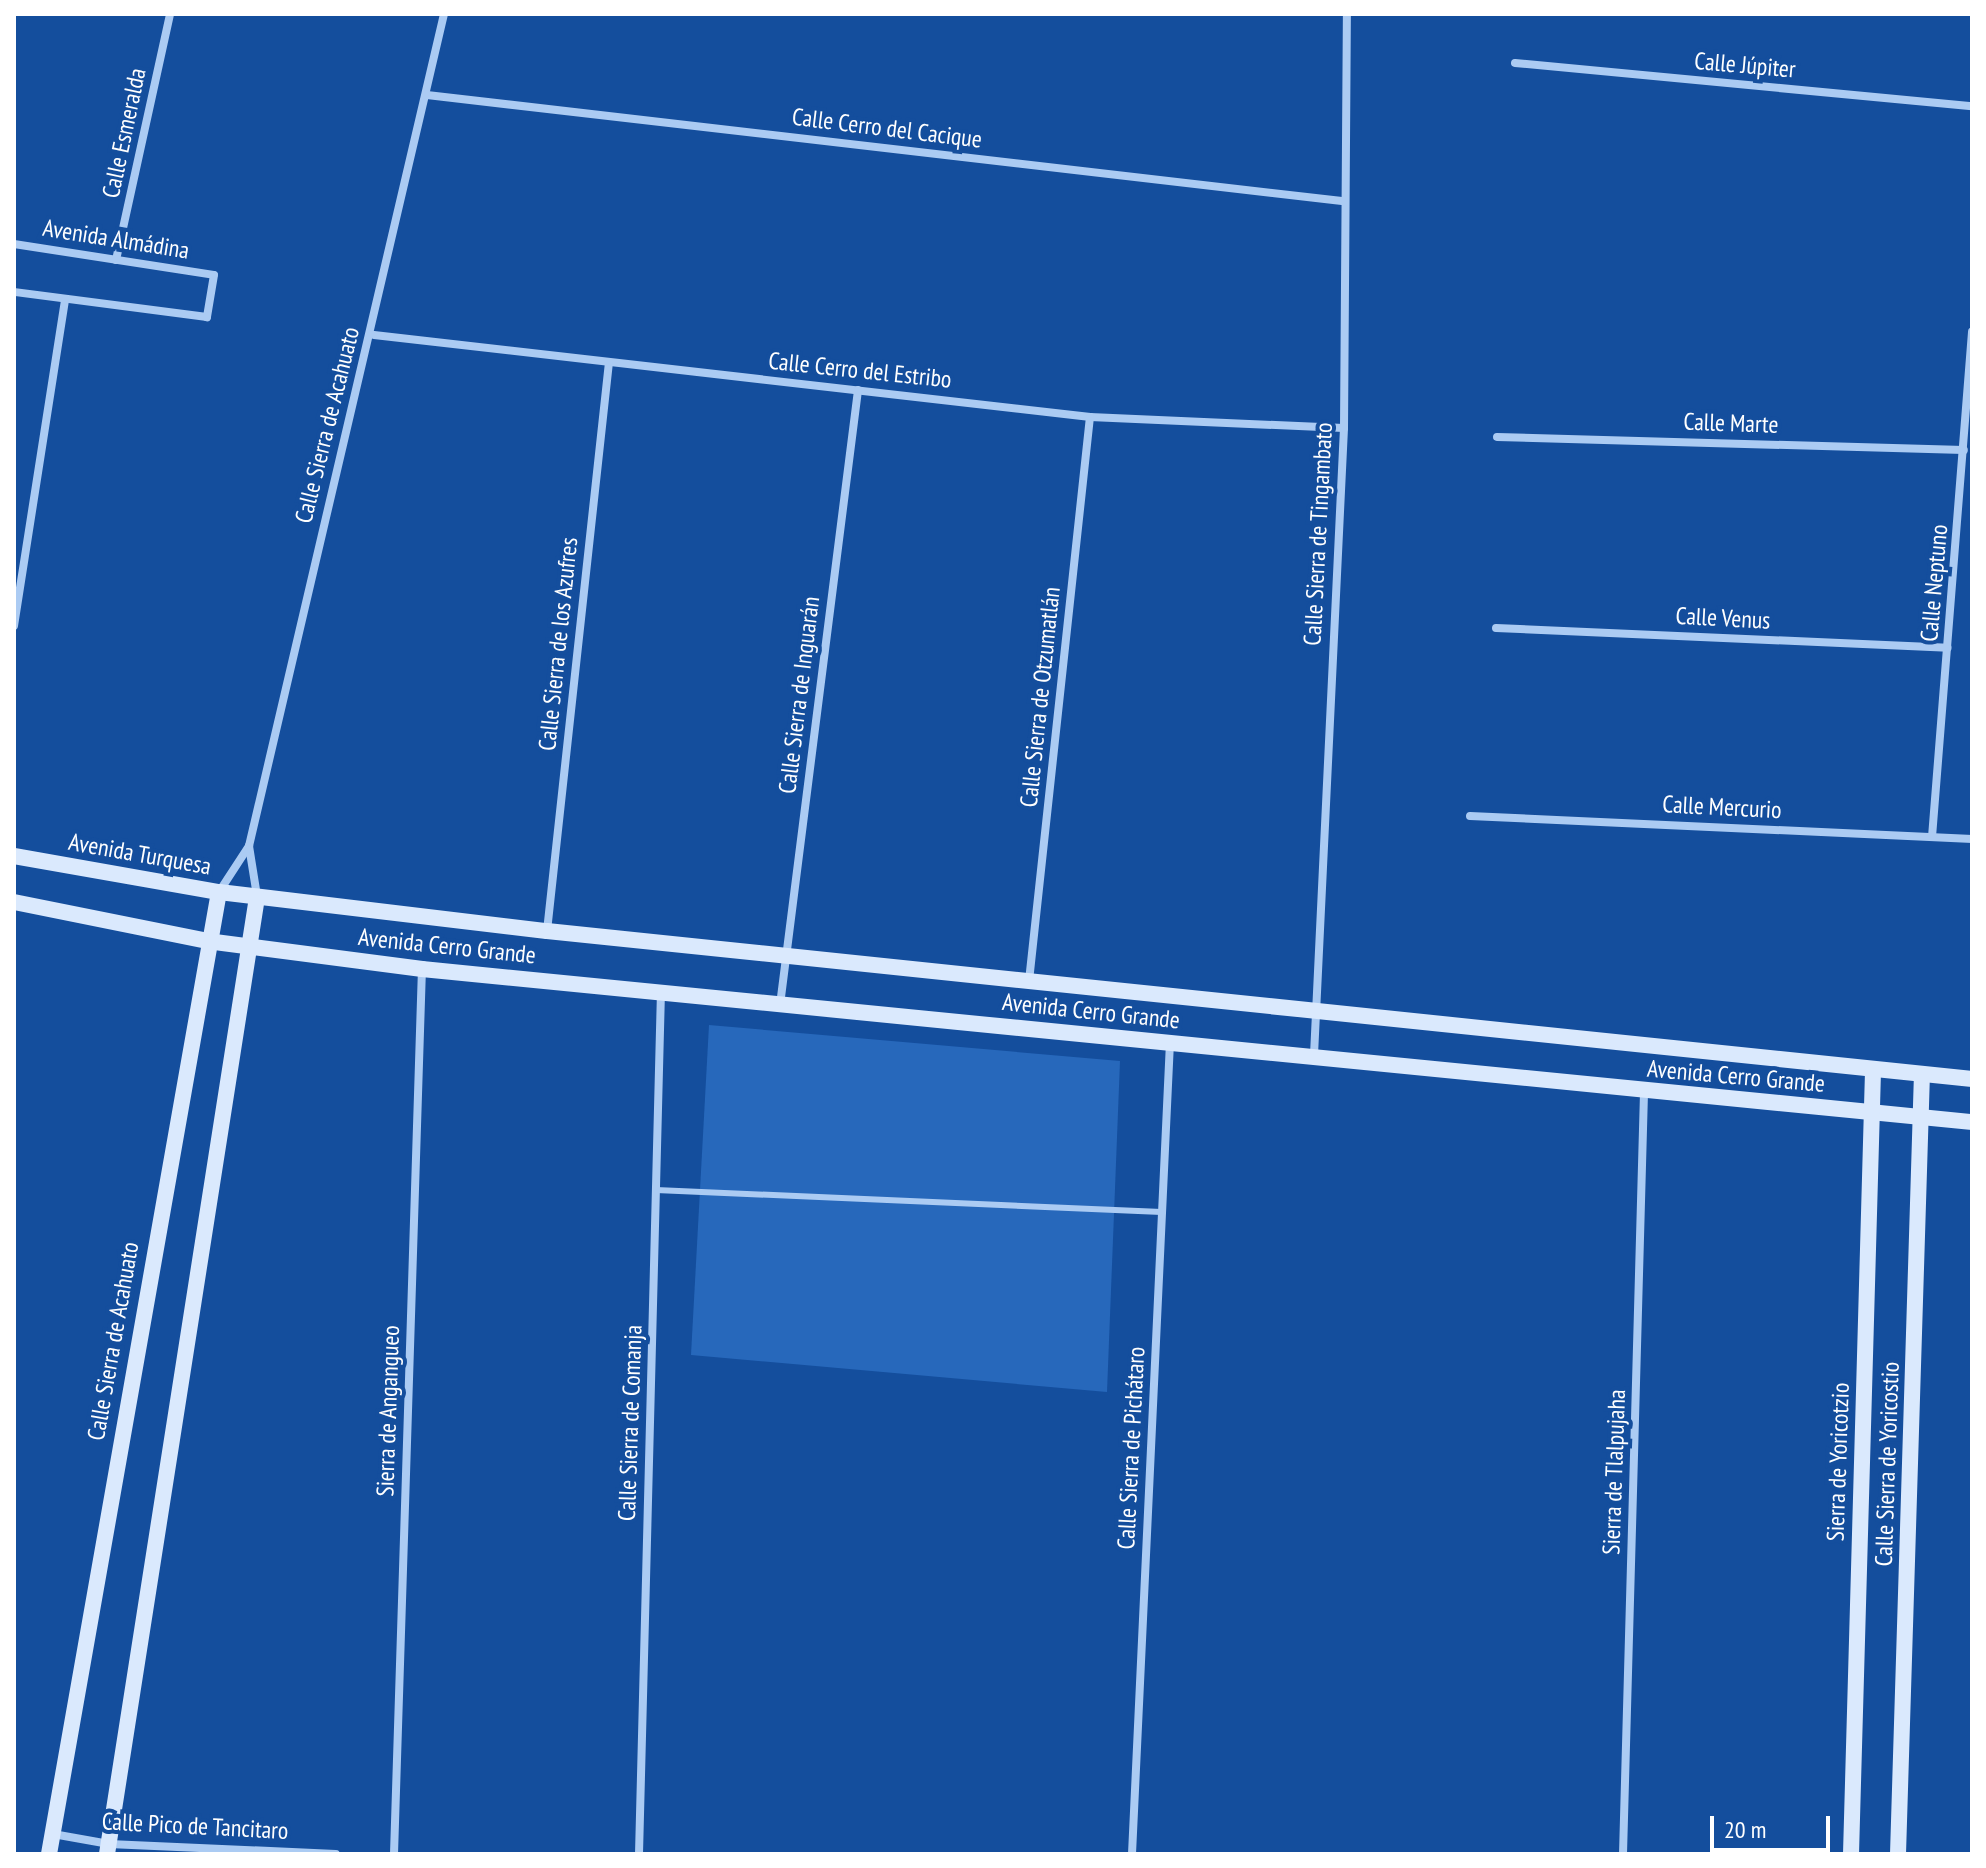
<!DOCTYPE html>
<html>
<head>
<meta charset="utf-8">
<style>
	body { margin:0 }
	#map { position:relative; width:1986px; height:1868px; overflow:hidden; background:#144e9d; font-family:"PT Sans Narrow",sans-serif }
	div>[style] { position:absolute }
	.green>* { inset:0; background:#2768bb }
	.lane>* { height:6px; margin:-3px; padding:0 3px; transform-origin:3px; border-radius:3px; background:#abcbf3 }
	.street>* { height:8px; margin:-4px; padding:0 4px; transform-origin:4px; border-radius:4px; background:#abcbf3 }
	.secondary>* { height:16px; margin:-8px; padding:0 8px; transform-origin:8px; border-radius:8px; background:#dae9fd }
	span { translate:-50% -50%; white-space:nowrap; text-align:center; line-height:1.15; -webkit-text-stroke:8px #144e9d; paint-order:stroke }
	.street-label { font-size:24px; color:#fff }
	.frame { position:absolute; inset:0; border:16px solid #fff; pointer-events:none }
	.scale { position:absolute; left:1710px; top:1816px; width:120px; height:36px; box-sizing:border-box; border:4px solid #fff; border-top:0; padding-left:10px; font-size:24px; line-height:28px; white-space:nowrap; color:#fff; -webkit-text-stroke:6px #144e9d; paint-order:stroke }
</style>
</head>
<body>
<div id="map">
	<div class="green">
		<div style="clip-path:polygon(709px 1025px,1120px 1061px,1107px 1392px,691px 1355px)"></div>
	</div>
	<div class="lane">
		<div style="left:656px;top:1190px;width:506px;rotate:2.49deg"></div>
	</div>
	<div class="street">
		<div style="left:1515px;top:63px;width:459px;rotate:5.4deg"></div>
		<div style="left:427px;top:95px;width:921px;rotate:6.61deg"></div>
		<div style="left:14px;top:244px;width:202px;rotate:8.8deg"></div>
		<div style="left:214px;top:275px;width:43px;rotate:99.5deg"></div>
		<div style="left:207px;top:317px;width:195px;rotate:-172.6deg"></div>
		<div style="left:116px;top:260px;width:252px;rotate:-77.6deg"></div>
		<div style="left:374px;top:335px;width:721px;rotate:6.53deg"></div>
		<div style="left:1090px;top:417px;width:254px;rotate:2.5deg"></div>
		<div style="left:1497px;top:437px;width:467px;rotate:1.6deg"></div>
		<div style="left:14px;top:626px;width:329px;rotate:-81.1deg"></div>
		<div style="left:1496px;top:628px;width:452px;rotate:2.5deg"></div>
		<div style="left:1470px;top:816px;width:503px;rotate:2.62deg"></div>
		<div style="left:1932px;top:837px;width:507px;rotate:-85.47deg"></div>
		<div style="left:249px;top:846px;width:51px;rotate:80.9deg"></div>
		<div style="left:219px;top:892px;width:55px;rotate:-56.9deg"></div>
		<div style="left:249px;top:846px;width:855px;rotate:-76.81deg"></div>
		<div style="left:547px;top:931px;width:572px;rotate:-83.78deg"></div>
		<div style="left:1029px;top:981px;width:567px;rotate:-83.83deg"></div>
		<div style="left:780px;top:1005px;width:620px;rotate:-82.77deg"></div>
		<div style="left:1314px;top:1055px;width:628px;rotate:-87.26deg"></div>
		<div style="left:1344px;top:428px;width:414px;rotate:-89.6deg"></div>
		<div style="left:53px;top:1834px;width:57px;rotate:10.1deg"></div>
		<div style="left:109px;top:1844px;width:227px;rotate:2.5deg"></div>
		<div style="left:394px;top:1854px;width:885px;rotate:-88.19deg"></div>
		<div style="left:639px;top:1854px;width:861px;rotate:-88.54deg"></div>
		<div style="left:1132px;top:1854px;width:812px;rotate:-87.32deg"></div>
		<div style="left:1623px;top:1854px;width:762px;rotate:-88.42deg"></div>
	</div>
	<div class="secondary">
		<div style="left:14px;top:856px;width:208px;rotate:10deg"></div>
		<div style="left:219px;top:892px;width:330px;rotate:6.8deg"></div>
		<div style="left:547px;top:931px;width:1433px;rotate:5.93deg"></div>
		<div style="left:14px;top:902px;width:197px;rotate:11.4deg"></div>
		<div style="left:207px;top:941px;width:217px;rotate:7.4deg"></div>
		<div style="left:422px;top:969px;width:1558px;rotate:5.64deg"></div>
		<div style="left:49px;top:1854px;width:977px;rotate:-79.98deg"></div>
		<div style="left:107px;top:1854px;width:969px;rotate:-81.09deg"></div>
		<div style="left:1851px;top:1854px;width:783px;rotate:-88.39deg"></div>
		<div style="left:1898px;top:1854px;width:779px;rotate:-88.24deg"></div>
	</div>
	<div class="street-label">
		<span style="left:1745px;top:65px;rotate:5deg">Calle Júpiter</span>
		<span style="left:887px;top:128px;rotate:7deg">Calle Cerro del Cacique</span>
		<span style="left:124px;top:133px;rotate:-78deg">Calle Esmeralda</span>
		<span style="left:116px;top:239px;rotate:9deg">Avenida Almádina</span>
		<span style="left:860px;top:370px;rotate:6deg">Calle Cerro del Estribo</span>
		<span style="left:1731px;top:423px;rotate:2deg">Calle Marte</span>
		<span style="left:327px;top:425px;rotate:-76deg">Calle Sierra de Acahuato</span>
		<span style="left:1318px;top:534px;rotate:-87deg">Calle Sierra de Tingambato</span>
		<span style="left:1934px;top:583px;rotate:-85deg">Calle Neptuno</span>
		<span style="left:1723px;top:618px;rotate:3deg">Calle Venus</span>
		<span style="left:558px;top:644px;rotate:-84deg">Calle Sierra de los Azufres</span>
		<span style="left:799px;top:695px;rotate:-83deg">Calle Sierra de Inguarán</span>
		<span style="left:1040px;top:697px;rotate:-84deg">Calle Sierra de Otzumatlán</span>
		<span style="left:1722px;top:807px;rotate:3deg">Calle Mercurio</span>
		<span style="left:140px;top:854px;rotate:10deg">Avenida Turquesa</span>
		<span style="left:447px;top:946px;rotate:6deg">Avenida Cerro Grande</span>
		<span style="left:1091px;top:1011px;rotate:6deg">Avenida Cerro Grande</span>
		<span style="left:1736px;top:1076px;rotate:5deg">Avenida Cerro Grande</span>
		<span style="left:113px;top:1341px;rotate:-80deg">Calle Sierra de Acahuato</span>
		<span style="left:388px;top:1411px;rotate:-88deg">Sierra de Angangueo</span>
		<span style="left:630px;top:1423px;rotate:-88deg">Calle Sierra de Comanja</span>
		<span style="left:1131px;top:1448px;rotate:-87deg">Calle Sierra de Pichátaro</span>
		<span style="left:1838px;top:1462px;rotate:-88deg">Sierra de Yoricotzio</span>
		<span style="left:1887px;top:1464px;rotate:-88deg">Calle Sierra de Yoricostio</span>
		<span style="left:1614px;top:1472px;rotate:-88deg">Sierra de Tlalpujaha</span>
		<span style="left:195px;top:1826px;rotate:3deg">Calle Pico de Tancitaro</span>
	</div>
	<div class="frame"></div>
	<div class="scale">20 m</div>
</div>
</body>
</html>
